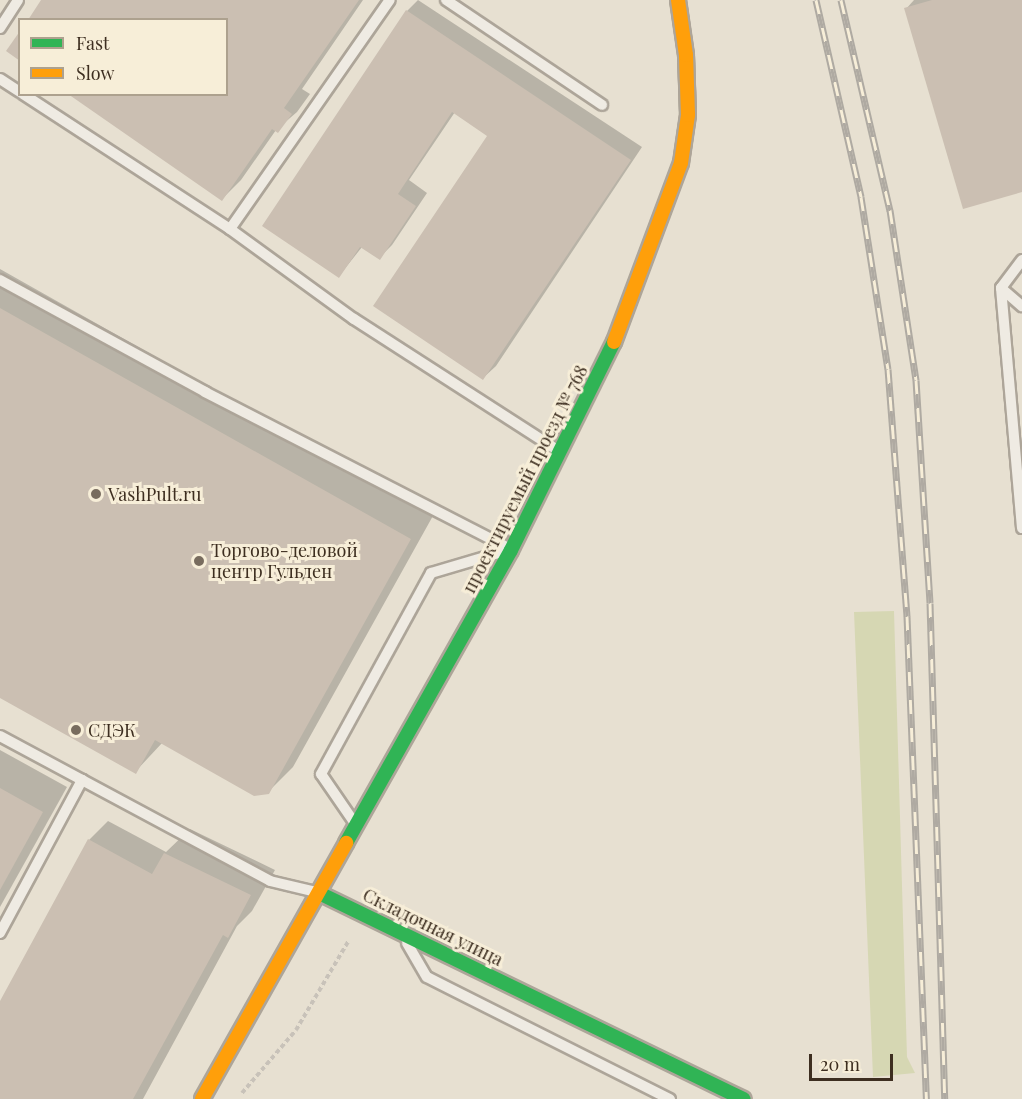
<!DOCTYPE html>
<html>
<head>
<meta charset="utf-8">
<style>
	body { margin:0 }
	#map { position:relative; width:1022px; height:1099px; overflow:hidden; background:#e7e0d1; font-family:"Playfair Display",serif }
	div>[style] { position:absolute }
	.green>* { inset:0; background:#d6d7b3 }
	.shadow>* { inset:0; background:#0003 }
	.building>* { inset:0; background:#cbbfb2 }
	.path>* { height:4px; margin-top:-2px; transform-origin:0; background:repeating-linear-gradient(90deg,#c8c2b9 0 4.5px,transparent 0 7.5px) }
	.roads { filter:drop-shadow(2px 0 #ada599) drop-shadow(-2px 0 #ada599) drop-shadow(0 2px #ada599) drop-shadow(0 -2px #ada599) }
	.lane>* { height:10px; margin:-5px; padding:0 5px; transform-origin:5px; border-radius:5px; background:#efebe3 }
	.fast>* { height:14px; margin:-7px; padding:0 7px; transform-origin:7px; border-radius:7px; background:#30b455 }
	.slow>* { height:14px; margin:-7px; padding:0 7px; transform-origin:7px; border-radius:7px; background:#ff9f0a }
	.rail>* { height:7px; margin-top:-3.5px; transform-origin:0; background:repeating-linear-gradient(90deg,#f7eed8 0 14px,#afaaa2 0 28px); box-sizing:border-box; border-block:2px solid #afaaa2 }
	.dots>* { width:16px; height:16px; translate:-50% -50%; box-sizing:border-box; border:3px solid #f7eed8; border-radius:50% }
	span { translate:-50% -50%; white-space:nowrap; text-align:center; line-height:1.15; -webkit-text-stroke:6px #f7eed8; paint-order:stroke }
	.street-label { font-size:18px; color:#3d2e20 }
	.poi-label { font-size:18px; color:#3d2e20 }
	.left { translate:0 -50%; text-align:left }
	.legend { position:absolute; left:18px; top:18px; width:210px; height:78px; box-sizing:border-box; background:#f7eed8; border:2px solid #ada18e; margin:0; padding:8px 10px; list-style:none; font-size:18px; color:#3d2e20 }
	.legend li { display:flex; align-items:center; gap:12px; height:30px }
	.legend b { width:30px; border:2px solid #ada18e }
	.scale { position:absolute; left:809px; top:1054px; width:84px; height:27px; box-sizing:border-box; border:3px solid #3d2e20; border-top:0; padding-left:8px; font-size:18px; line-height:21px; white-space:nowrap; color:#3d2e20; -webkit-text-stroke:4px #f7eed8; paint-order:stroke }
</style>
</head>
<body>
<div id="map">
	<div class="green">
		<div style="clip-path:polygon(894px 611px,907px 1057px,915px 1073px,873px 1077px,854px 612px)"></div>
	</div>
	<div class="shadow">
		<div style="clip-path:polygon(43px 0,363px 0,302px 89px,310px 94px,297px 112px,276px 130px,241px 180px,222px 199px,226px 20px)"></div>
		<div style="clip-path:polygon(418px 0,642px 147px,496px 366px,483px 378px,489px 136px,455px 112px,409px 180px,427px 193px,392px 245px,379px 258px,362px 247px,339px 276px,407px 11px)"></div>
		<div style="clip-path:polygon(914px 0,1022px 0,1022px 191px,906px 9px)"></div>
		<div style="clip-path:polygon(0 269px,434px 514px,293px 767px,268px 792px,163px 742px,135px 772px,0 696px)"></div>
		<div style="clip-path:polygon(0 750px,67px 787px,0 907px)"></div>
		<div style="clip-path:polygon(108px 821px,166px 852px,190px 829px,275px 870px,252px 911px,237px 926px,143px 1099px,0 1099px,0 1004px,89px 840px)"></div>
	</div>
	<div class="building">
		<div style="clip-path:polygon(41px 0,359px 0,284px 108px,292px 114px,278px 133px,272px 129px,222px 201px,68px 94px,226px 94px,226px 20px,28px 20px)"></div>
		<div style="clip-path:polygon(932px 0,1022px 0,1022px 192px,963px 209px,904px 8px)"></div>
		<div style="clip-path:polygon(406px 10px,631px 160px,483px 380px,373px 306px,487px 136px,452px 112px,398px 194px,416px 206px,380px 260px,360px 247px,339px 278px,262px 226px)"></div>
		<div style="clip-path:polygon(20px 31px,20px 61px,6px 51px)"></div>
		<div style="clip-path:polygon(0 308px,411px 539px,269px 794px,254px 796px,155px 740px,136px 774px,0 698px)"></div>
		<div style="clip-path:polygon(0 788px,43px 812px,0 890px)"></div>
		<div style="clip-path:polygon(88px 839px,152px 874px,164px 853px,251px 895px,228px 938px,223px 935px,133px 1099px,0 1099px,0 1001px)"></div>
	</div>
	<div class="path">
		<div style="left:242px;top:1093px;width:83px;rotate:-49.4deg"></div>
		<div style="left:296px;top:1030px;width:104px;rotate:-59.5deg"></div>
	</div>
	<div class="roads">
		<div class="lane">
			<div style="left:446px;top:0;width:188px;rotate:33.9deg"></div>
			<div style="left:0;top:28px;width:33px;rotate:-57deg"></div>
			<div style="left:0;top:79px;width:24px;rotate:33deg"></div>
			<div style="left:23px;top:94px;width:247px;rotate:33.1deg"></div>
			<div style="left:230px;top:229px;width:153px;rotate:36deg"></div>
			<div style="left:354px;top:319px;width:242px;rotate:32.8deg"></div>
			<div style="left:230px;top:229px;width:279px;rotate:-55.1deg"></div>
			<div style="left:1022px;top:260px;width:35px;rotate:127deg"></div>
			<div style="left:1001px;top:288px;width:241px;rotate:85deg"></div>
			<div style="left:0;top:280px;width:234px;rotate:28.6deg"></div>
			<div style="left:205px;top:392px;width:341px;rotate:27.2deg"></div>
			<div style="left:1001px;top:288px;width:28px;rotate:41deg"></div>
			<div style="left:0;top:736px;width:306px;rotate:28.2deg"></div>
			<div style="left:270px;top:881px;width:47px;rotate:13.4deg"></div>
			<div style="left:354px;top:822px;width:58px;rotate:-124.5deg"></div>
			<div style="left:321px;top:774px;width:229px;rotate:-61.3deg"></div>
			<div style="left:431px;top:573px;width:74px;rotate:-16.5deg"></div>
			<div style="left:0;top:933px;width:174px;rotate:-61.8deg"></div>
			<div style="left:407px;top:943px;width:39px;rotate:60deg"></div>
			<div style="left:427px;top:977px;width:272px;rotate:26.7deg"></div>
		</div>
		<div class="fast">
			<div style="left:346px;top:843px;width:336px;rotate:-60.6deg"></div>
			<div style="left:511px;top:550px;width:232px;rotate:-63.7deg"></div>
			<div style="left:319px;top:893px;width:472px;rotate:25.9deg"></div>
		</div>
		<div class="slow">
			<div style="left:614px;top:342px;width:191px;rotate:-69.5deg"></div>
			<div style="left:681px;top:163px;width:49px;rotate:-81.7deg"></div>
			<div style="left:688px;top:115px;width:60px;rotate:-91.9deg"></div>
			<div style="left:686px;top:55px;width:56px;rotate:-98.3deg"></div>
			<div style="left:202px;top:1099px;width:294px;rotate:-60.6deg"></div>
		</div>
	</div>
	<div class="rail">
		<div style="left:816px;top:0;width:202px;rotate:77.1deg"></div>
		<div style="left:861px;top:197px;width:174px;rotate:81.1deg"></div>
		<div style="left:888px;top:369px;width:248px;rotate:85.6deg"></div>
		<div style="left:907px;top:616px;width:483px;rotate:87.7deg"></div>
		<div style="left:841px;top:0;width:216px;rotate:76.9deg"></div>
		<div style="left:890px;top:210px;width:172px;rotate:81.3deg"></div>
		<div style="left:916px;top:380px;width:223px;rotate:86.4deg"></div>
		<div style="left:930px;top:603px;width:496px;rotate:88.3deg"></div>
	</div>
	<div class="dots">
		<div style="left:96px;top:494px;background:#786c5e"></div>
		<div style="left:199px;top:561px;background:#786c5e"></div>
		<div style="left:76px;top:730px;background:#786c5e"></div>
	</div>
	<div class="street-label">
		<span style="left:525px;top:479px;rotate:-63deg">проектируемый проезд № 768</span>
		<span style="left:433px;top:927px;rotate:26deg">Складочная улица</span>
	</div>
	<div class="poi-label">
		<span class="left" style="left:108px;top:494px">VashPult.ru</span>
		<span class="left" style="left:211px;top:561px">Торгово-деловой<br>центр Гульден</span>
		<span class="left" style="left:88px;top:730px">СДЭК</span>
	</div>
	<ul class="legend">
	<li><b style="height:8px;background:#30b455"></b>Fast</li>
	<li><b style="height:8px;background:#ff9f0a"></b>Slow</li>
	</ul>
	<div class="scale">20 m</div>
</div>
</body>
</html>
